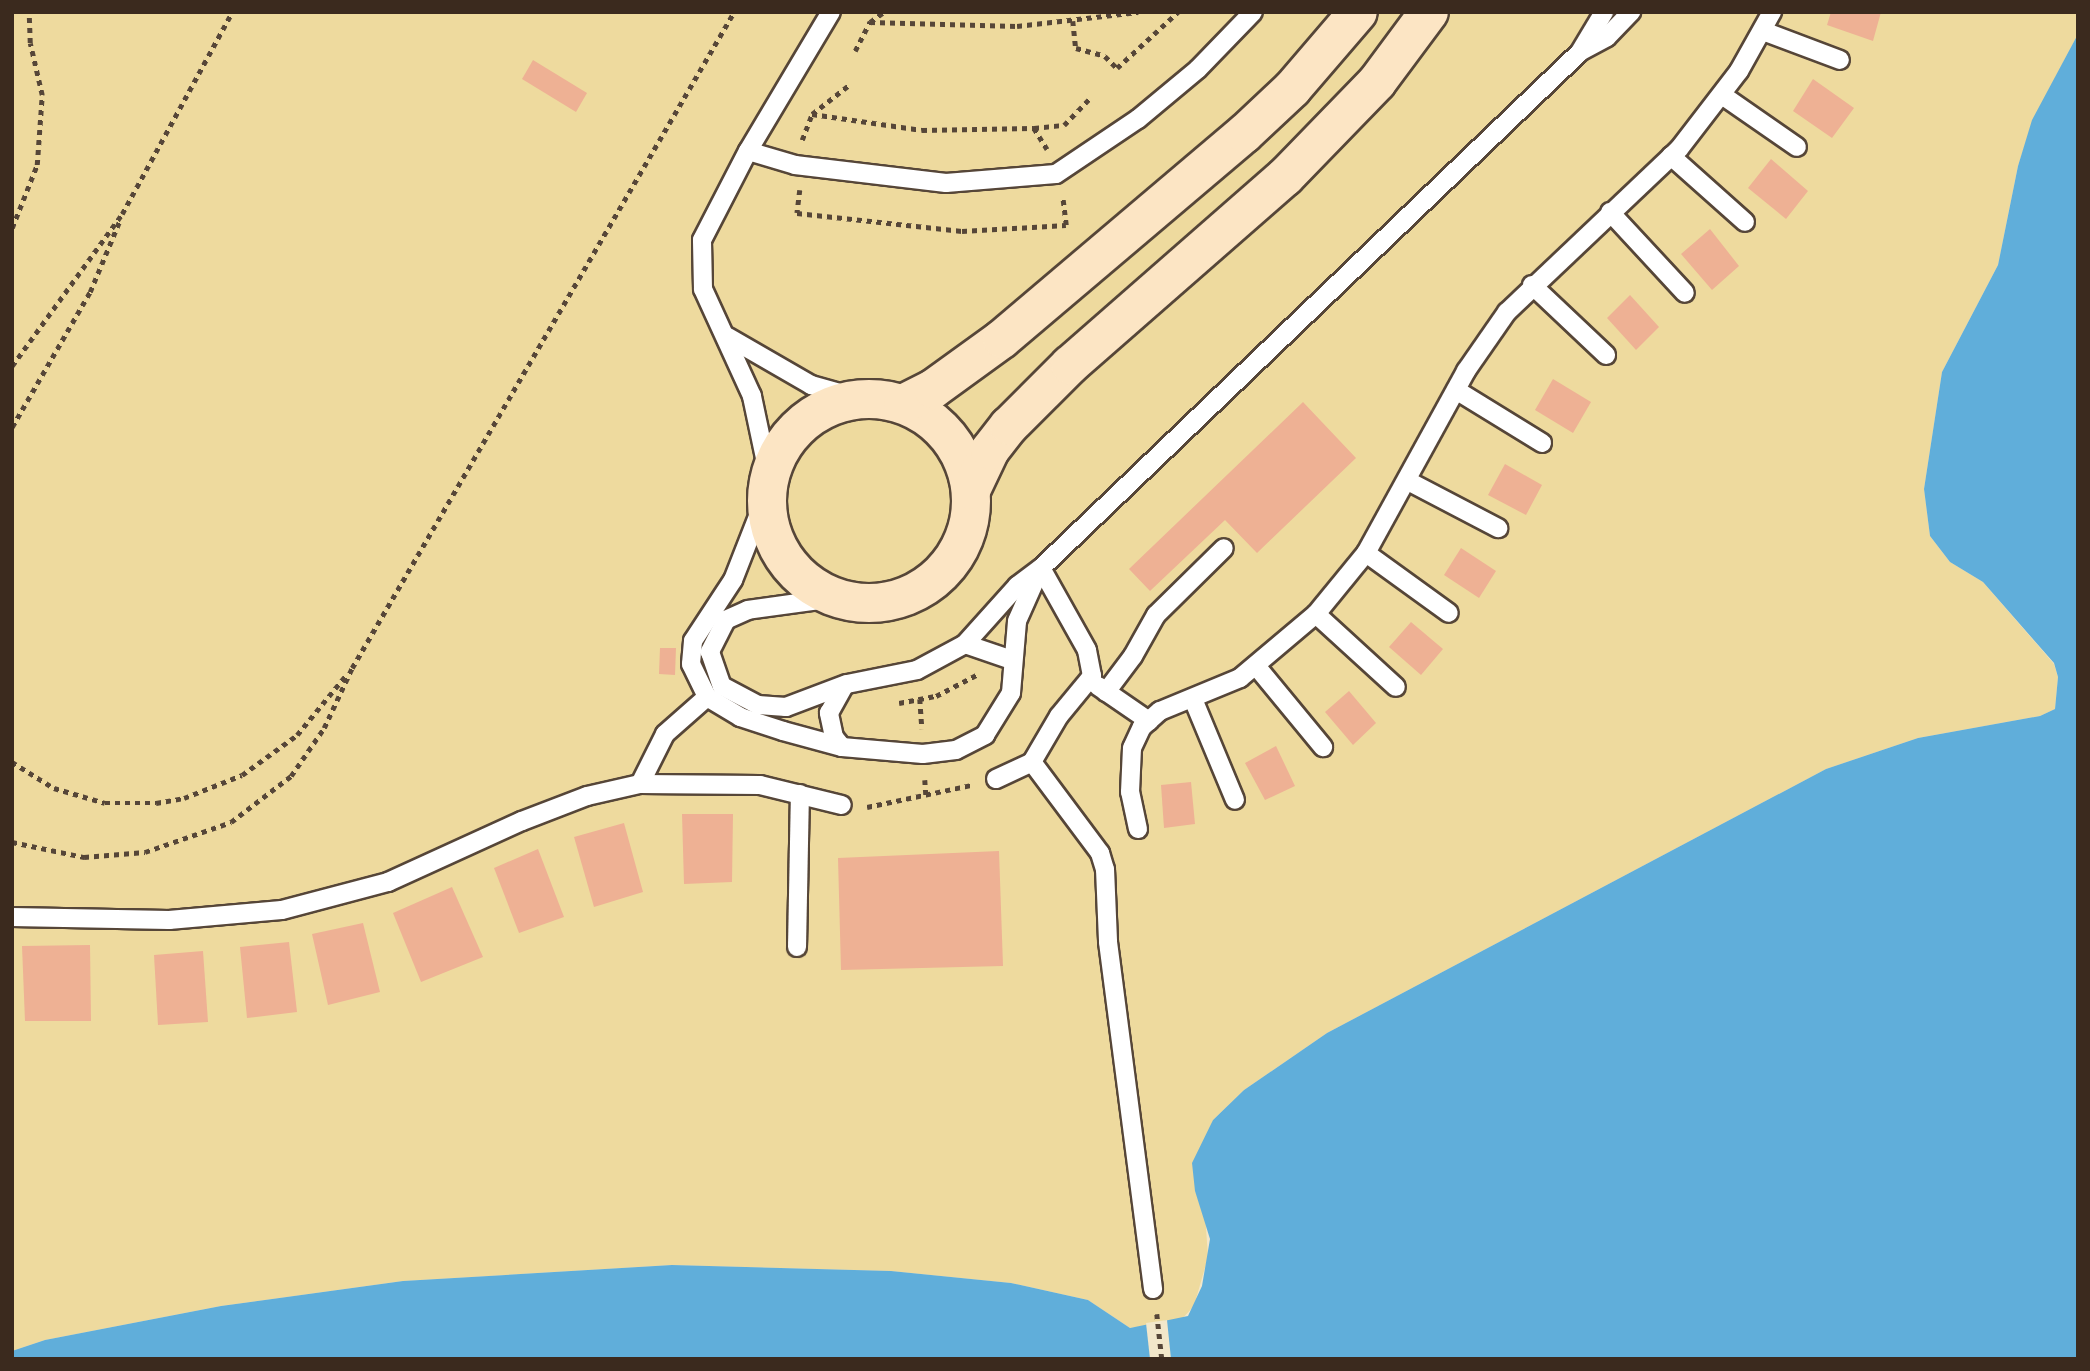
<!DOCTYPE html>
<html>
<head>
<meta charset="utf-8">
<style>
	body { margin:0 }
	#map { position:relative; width:2090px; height:1371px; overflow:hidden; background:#f2e7ca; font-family:Mali,sans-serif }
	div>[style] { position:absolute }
	.sand>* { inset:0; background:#eeda9e }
	.water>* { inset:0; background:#60aeda }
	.pier>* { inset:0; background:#f2e7ca }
	.building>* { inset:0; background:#eeb194 }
	.path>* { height:4.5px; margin-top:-2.25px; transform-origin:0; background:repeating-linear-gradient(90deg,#564638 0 5px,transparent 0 10px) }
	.roads { filter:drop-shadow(2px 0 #564638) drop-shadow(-2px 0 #564638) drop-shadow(0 2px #564638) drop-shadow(0 -2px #564638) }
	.service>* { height:18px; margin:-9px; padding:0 9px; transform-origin:9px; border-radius:9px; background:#fff }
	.secondary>* { height:38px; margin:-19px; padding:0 19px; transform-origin:19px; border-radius:19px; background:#fce5c4 }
	.secondary>.ring { margin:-19px; padding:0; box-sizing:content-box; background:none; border:38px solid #fce5c4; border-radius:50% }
	span { translate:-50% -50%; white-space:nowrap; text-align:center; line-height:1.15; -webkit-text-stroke:6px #fcf5e5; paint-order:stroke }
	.frame { position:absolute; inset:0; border:14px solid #3b2a1e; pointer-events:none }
</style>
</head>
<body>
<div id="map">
	<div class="sand">
		<div style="clip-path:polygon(12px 12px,2078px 12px,2078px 34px,2033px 120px,2018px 166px,1998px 265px,1942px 372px,1924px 489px,1930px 536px,1950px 562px,1983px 582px,2054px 664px,2058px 677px,2055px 709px,2040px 716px,1918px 738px,1826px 769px,1327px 1033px,1244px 1090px,1213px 1120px,1195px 1191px,1205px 1213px,1208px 1257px,1194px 1306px,1180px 1321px,1130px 1328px,1088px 1300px,1011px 1283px,891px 1271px,672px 1265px,403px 1281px,221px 1306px,45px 1340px,12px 1351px)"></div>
	</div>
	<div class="water">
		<div style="clip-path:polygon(2078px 34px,2078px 1359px,12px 1359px,12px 1351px,45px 1340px,221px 1306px,403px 1281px,672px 1265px,891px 1271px,1011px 1283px,1088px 1300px,1130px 1328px,1188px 1316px,1202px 1286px,1210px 1239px,1195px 1191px,1192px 1163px,1213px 1120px,1244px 1090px,1327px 1033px,1826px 769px,1918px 738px,2040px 716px,2055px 709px,2058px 677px,2054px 663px,1983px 582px,1950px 562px,1930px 536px,1924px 489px,1942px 372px,1998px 265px,2018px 166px,2032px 120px)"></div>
	</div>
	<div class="pier">
		<div style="clip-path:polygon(1167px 1320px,1171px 1359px,1150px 1359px,1146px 1323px)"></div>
	</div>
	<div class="building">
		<div style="clip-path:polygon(1831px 12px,1881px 12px,1873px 41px,1827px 25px)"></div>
		<div style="clip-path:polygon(533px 60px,587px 93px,576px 112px,522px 79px)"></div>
		<div style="clip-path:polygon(1813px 79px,1854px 108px,1832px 138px,1793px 111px)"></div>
		<div style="clip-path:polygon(1771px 159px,1808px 191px,1786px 219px,1748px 188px)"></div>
		<div style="clip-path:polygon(1710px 229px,1739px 266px,1712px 290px,1681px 254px)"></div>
		<div style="clip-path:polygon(1630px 295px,1659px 327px,1636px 350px,1607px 318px)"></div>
		<div style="clip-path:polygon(1553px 379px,1591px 402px,1573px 433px,1535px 410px)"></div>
		<div style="clip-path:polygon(1303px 402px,1356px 458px,1257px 553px,1225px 520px,1150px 591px,1129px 569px)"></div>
		<div style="clip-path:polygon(1505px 464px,1542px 485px,1526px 515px,1488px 495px)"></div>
		<div style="clip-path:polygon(1461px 548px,1496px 571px,1479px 598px,1444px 575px)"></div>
		<div style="clip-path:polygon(1411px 622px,1443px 649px,1421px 675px,1389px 647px)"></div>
		<div style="clip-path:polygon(660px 648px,676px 648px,675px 675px,659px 674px)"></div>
		<div style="clip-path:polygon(1349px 691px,1376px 723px,1353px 745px,1325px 712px)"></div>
		<div style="clip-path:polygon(1276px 746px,1295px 786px,1265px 800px,1245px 763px)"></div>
		<div style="clip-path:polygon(1191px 782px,1195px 824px,1164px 828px,1161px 785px)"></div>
		<div style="clip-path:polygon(682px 814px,733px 814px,732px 882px,684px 884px)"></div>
		<div style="clip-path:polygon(624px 823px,643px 892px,594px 907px,574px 837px)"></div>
		<div style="clip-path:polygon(538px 849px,564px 917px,519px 933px,494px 868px)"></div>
		<div style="clip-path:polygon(999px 851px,1003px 966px,841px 970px,838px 858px)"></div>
		<div style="clip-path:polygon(452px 887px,483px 957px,421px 982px,393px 913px)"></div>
		<div style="clip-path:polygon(363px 923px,380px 992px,328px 1005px,312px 934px)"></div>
		<div style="clip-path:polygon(289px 942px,297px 1012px,247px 1018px,240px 947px)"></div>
		<div style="clip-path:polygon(90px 945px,91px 1021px,25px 1021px,22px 946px)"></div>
		<div style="clip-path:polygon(203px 951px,208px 1022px,158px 1025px,154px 955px)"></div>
	</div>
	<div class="path">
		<div style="left:1073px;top:21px;width:27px;rotate:84deg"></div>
		<div style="left:1076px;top:48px;width:30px;rotate:15deg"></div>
		<div style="left:1105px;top:56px;width:17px;rotate:45deg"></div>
		<div style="left:1117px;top:68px;width:83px;rotate:-42.6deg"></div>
		<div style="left:870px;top:22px;width:147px;rotate:1.6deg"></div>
		<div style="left:1017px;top:26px;width:122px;rotate:-6.6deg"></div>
		<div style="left:855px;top:51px;width:33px;rotate:-63deg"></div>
		<div style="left:870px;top:22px;width:17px;rotate:-36deg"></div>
		<div style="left:812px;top:114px;width:111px;rotate:8.3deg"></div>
		<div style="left:922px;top:130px;width:112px;rotate:-1deg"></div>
		<div style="left:1034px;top:128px;width:30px;rotate:-6deg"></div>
		<div style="left:1064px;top:125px;width:39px;rotate:-46deg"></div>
		<div style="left:1034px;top:128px;width:25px;rotate:58deg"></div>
		<div style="left:802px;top:140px;width:28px;rotate:-69deg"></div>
		<div style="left:812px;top:114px;width:47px;rotate:-38.1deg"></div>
		<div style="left:800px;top:190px;width:23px;rotate:97deg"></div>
		<div style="left:797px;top:213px;width:166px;rotate:6.2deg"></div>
		<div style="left:962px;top:231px;width:104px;rotate:-3.3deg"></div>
		<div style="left:1066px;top:225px;width:26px;rotate:-97deg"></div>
		<div style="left:12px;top:228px;width:68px;rotate:-68.4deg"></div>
		<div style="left:37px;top:165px;width:70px;rotate:-85.9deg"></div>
		<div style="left:42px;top:95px;width:53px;rotate:-103deg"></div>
		<div style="left:30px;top:43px;width:31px;rotate:-92deg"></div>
		<div style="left:12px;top:366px;width:188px;rotate:-54.1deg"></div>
		<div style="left:122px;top:214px;width:230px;rotate:-61.4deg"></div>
		<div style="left:12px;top:427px;width:156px;rotate:-60deg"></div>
		<div style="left:90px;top:292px;width:78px;rotate:-67.4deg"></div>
		<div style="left:920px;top:699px;width:30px;rotate:86deg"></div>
		<div style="left:899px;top:703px;width:38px;rotate:-11deg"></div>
		<div style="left:936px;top:696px;width:47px;rotate:-27.6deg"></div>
		<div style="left:12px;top:762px;width:49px;rotate:31.8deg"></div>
		<div style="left:54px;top:788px;width:53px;rotate:16.4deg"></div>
		<div style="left:105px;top:803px;width:51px"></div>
		<div style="left:156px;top:803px;width:28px;rotate:-10deg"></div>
		<div style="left:184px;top:798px;width:62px;rotate:-21.6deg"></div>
		<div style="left:242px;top:775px;width:68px;rotate:-36deg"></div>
		<div style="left:297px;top:735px;width:79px;rotate:-50.7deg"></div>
		<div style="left:925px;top:780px;width:16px;rotate:86deg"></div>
		<div style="left:867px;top:807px;width:106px;rotate:-11.9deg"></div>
		<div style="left:12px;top:842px;width:74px;rotate:11.8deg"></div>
		<div style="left:84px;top:857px;width:61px;rotate:-4.7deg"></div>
		<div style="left:145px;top:852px;width:91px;rotate:-19.2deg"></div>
		<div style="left:231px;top:822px;width:76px;rotate:-37.5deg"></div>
		<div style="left:291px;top:776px;width:58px;rotate:-55.5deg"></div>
		<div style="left:324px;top:728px;width:66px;rotate:-65deg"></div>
		<div style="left:352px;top:668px;width:759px;rotate:-59.79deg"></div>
		<div style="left:1157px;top:1314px;width:45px;rotate:83.7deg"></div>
	</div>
	<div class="roads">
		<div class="service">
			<div style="left:1763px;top:31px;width:82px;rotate:20.6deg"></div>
			<div style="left:1583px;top:50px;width:27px;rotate:-28deg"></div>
			<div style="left:1607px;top:37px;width:35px;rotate:-46deg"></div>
			<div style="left:1722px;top:95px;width:91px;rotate:34.7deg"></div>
			<div style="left:748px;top:151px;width:49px;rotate:16.6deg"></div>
			<div style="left:795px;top:165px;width:152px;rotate:6.8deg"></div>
			<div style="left:946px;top:183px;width:110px;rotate:-4.7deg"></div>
			<div style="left:1056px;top:174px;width:99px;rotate:-33.9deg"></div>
			<div style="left:1138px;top:119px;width:78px;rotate:-39.8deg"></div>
			<div style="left:1198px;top:69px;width:79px;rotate:-46deg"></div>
			<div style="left:1671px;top:156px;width:99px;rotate:41.7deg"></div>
			<div style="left:1610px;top:212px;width:110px;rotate:47.2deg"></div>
			<div style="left:1532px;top:285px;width:102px;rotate:43.4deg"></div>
			<div style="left:728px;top:337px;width:96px;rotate:30deg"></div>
			<div style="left:811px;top:385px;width:49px;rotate:15.5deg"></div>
			<div style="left:1456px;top:390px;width:101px;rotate:31.6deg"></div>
			<div style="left:769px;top:477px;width:83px;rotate:-101.9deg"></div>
			<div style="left:752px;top:396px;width:118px;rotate:-114.6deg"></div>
			<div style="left:703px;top:289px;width:49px;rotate:-91.2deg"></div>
			<div style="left:702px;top:240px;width:100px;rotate:-62.7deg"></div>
			<div style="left:748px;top:151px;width:162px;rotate:-59.2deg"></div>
			<div style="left:1408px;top:481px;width:102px;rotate:27.6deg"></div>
			<div style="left:766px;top:496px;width:90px;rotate:111.4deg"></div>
			<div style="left:733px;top:580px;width:73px;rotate:123.3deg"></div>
			<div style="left:693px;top:641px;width:23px;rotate:95deg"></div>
			<div style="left:691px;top:664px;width:37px;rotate:64deg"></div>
			<div style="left:707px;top:697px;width:39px;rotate:31deg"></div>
			<div style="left:740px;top:717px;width:45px;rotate:18deg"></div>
			<div style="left:783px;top:731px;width:61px;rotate:15.2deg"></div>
			<div style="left:842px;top:747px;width:81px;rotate:4.9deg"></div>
			<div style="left:923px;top:754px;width:33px;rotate:-7deg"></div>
			<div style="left:956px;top:750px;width:33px;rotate:-27deg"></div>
			<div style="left:985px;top:735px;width:49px;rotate:-58.2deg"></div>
			<div style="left:1011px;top:693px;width:72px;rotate:-85.2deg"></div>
			<div style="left:1017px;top:621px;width:51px;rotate:-65.9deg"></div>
			<div style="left:1366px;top:553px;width:102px;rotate:35.9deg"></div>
			<div style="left:834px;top:598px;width:87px;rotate:172.1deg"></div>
			<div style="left:748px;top:610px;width:24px;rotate:156deg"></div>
			<div style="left:726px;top:620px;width:36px;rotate:117deg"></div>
			<div style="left:710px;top:652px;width:36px;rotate:71deg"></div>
			<div style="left:722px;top:686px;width:41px;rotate:27.8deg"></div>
			<div style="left:758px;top:705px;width:28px;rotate:4deg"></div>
			<div style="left:786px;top:707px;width:65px;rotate:-20.7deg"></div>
			<div style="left:847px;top:684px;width:71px;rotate:-11.3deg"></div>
			<div style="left:917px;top:670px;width:55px;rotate:-28.4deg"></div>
			<div style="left:965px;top:644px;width:78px;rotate:-48.1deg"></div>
			<div style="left:1017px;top:586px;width:30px;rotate:-37deg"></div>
			<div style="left:1041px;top:568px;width:746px;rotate:-43.75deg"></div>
			<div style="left:1580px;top:52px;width:47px;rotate:-59deg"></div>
			<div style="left:1316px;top:614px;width:108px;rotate:42.4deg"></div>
			<div style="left:965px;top:644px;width:50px;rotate:18.8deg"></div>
			<div style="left:1257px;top:667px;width:104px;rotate:50.5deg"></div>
			<div style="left:1098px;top:686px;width:62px;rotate:34.5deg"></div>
			<div style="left:1106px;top:692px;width:45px;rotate:-53.1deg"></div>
			<div style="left:1133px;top:656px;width:47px;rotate:-60.7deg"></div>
			<div style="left:1156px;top:615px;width:95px;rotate:-44.6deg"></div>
			<div style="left:1193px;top:699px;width:109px;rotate:67.4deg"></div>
			<div style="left:842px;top:747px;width:13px;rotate:-129deg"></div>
			<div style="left:834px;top:737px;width:25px;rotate:-102deg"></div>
			<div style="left:829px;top:713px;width:31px;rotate:-61deg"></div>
			<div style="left:1032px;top:762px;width:114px;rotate:53.2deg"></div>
			<div style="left:1100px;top:853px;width:17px;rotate:73deg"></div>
			<div style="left:1105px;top:869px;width:73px;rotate:87.6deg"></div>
			<div style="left:1108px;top:942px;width:350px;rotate:82.6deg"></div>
			<div style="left:996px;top:779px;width:40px;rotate:-25deg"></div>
			<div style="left:1032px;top:762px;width:53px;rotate:-59.6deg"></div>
			<div style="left:1059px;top:716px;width:52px;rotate:-50.5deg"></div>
			<div style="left:1092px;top:676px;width:26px;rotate:-101deg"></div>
			<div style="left:1087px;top:650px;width:94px;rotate:-119.3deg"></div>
			<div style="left:640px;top:784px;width:56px;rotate:-63.4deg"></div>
			<div style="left:665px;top:734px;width:56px;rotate:-41.4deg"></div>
			<div style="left:1138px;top:829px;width:38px;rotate:-102deg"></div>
			<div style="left:1130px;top:792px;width:44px;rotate:-87.4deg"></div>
			<div style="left:1132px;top:748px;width:23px;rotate:-65deg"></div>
			<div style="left:1142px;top:727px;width:24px;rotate:-42deg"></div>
			<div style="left:1160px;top:711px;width:87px;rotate:-22.4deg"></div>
			<div style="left:1240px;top:678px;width:99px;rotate:-40.1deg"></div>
			<div style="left:1316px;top:614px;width:79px;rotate:-50.7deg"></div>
			<div style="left:1366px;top:553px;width:208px;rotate:-61.2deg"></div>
			<div style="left:1466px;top:371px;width:72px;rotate:-55.2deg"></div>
			<div style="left:1507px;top:312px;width:237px;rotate:-43.5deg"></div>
			<div style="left:1679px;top:149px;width:98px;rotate:-52.4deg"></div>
			<div style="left:1739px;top:71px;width:68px;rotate:-60.8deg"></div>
			<div style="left:12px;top:917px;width:157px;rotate:1.1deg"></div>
			<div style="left:169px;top:920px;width:113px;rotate:-5.1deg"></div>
			<div style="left:282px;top:910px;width:110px;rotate:-14.8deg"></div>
			<div style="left:388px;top:882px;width:147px;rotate:-24.5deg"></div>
			<div style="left:522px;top:821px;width:70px;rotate:-21deg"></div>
			<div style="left:587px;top:796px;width:54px;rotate:-12.8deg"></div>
			<div style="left:640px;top:784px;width:120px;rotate:0.5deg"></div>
			<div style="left:760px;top:785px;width:84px;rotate:13.7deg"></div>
			<div style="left:797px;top:947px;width:153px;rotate:-88.9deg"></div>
		</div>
		<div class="secondary">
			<div class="ring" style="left:767px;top:399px;width:166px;height:166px"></div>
			<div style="left:903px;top:404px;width:34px;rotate:-27deg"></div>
			<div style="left:933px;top:389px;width:85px;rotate:-35.9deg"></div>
			<div style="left:1002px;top:339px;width:317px;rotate:-40.3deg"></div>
			<div style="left:1244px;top:134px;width:66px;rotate:-43.2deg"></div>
			<div style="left:1292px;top:89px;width:101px;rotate:-49.4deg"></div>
			<div style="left:971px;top:490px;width:44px;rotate:-64.6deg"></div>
			<div style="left:990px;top:450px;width:31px;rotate:-52deg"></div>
			<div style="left:1009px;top:426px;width:86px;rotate:-45deg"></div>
			<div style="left:1070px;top:365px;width:286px;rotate:-41.2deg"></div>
			<div style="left:1285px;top:177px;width:132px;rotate:-45.9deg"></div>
			<div style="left:1377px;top:82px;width:87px;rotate:-53.4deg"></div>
		</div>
	</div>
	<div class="frame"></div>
</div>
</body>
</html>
